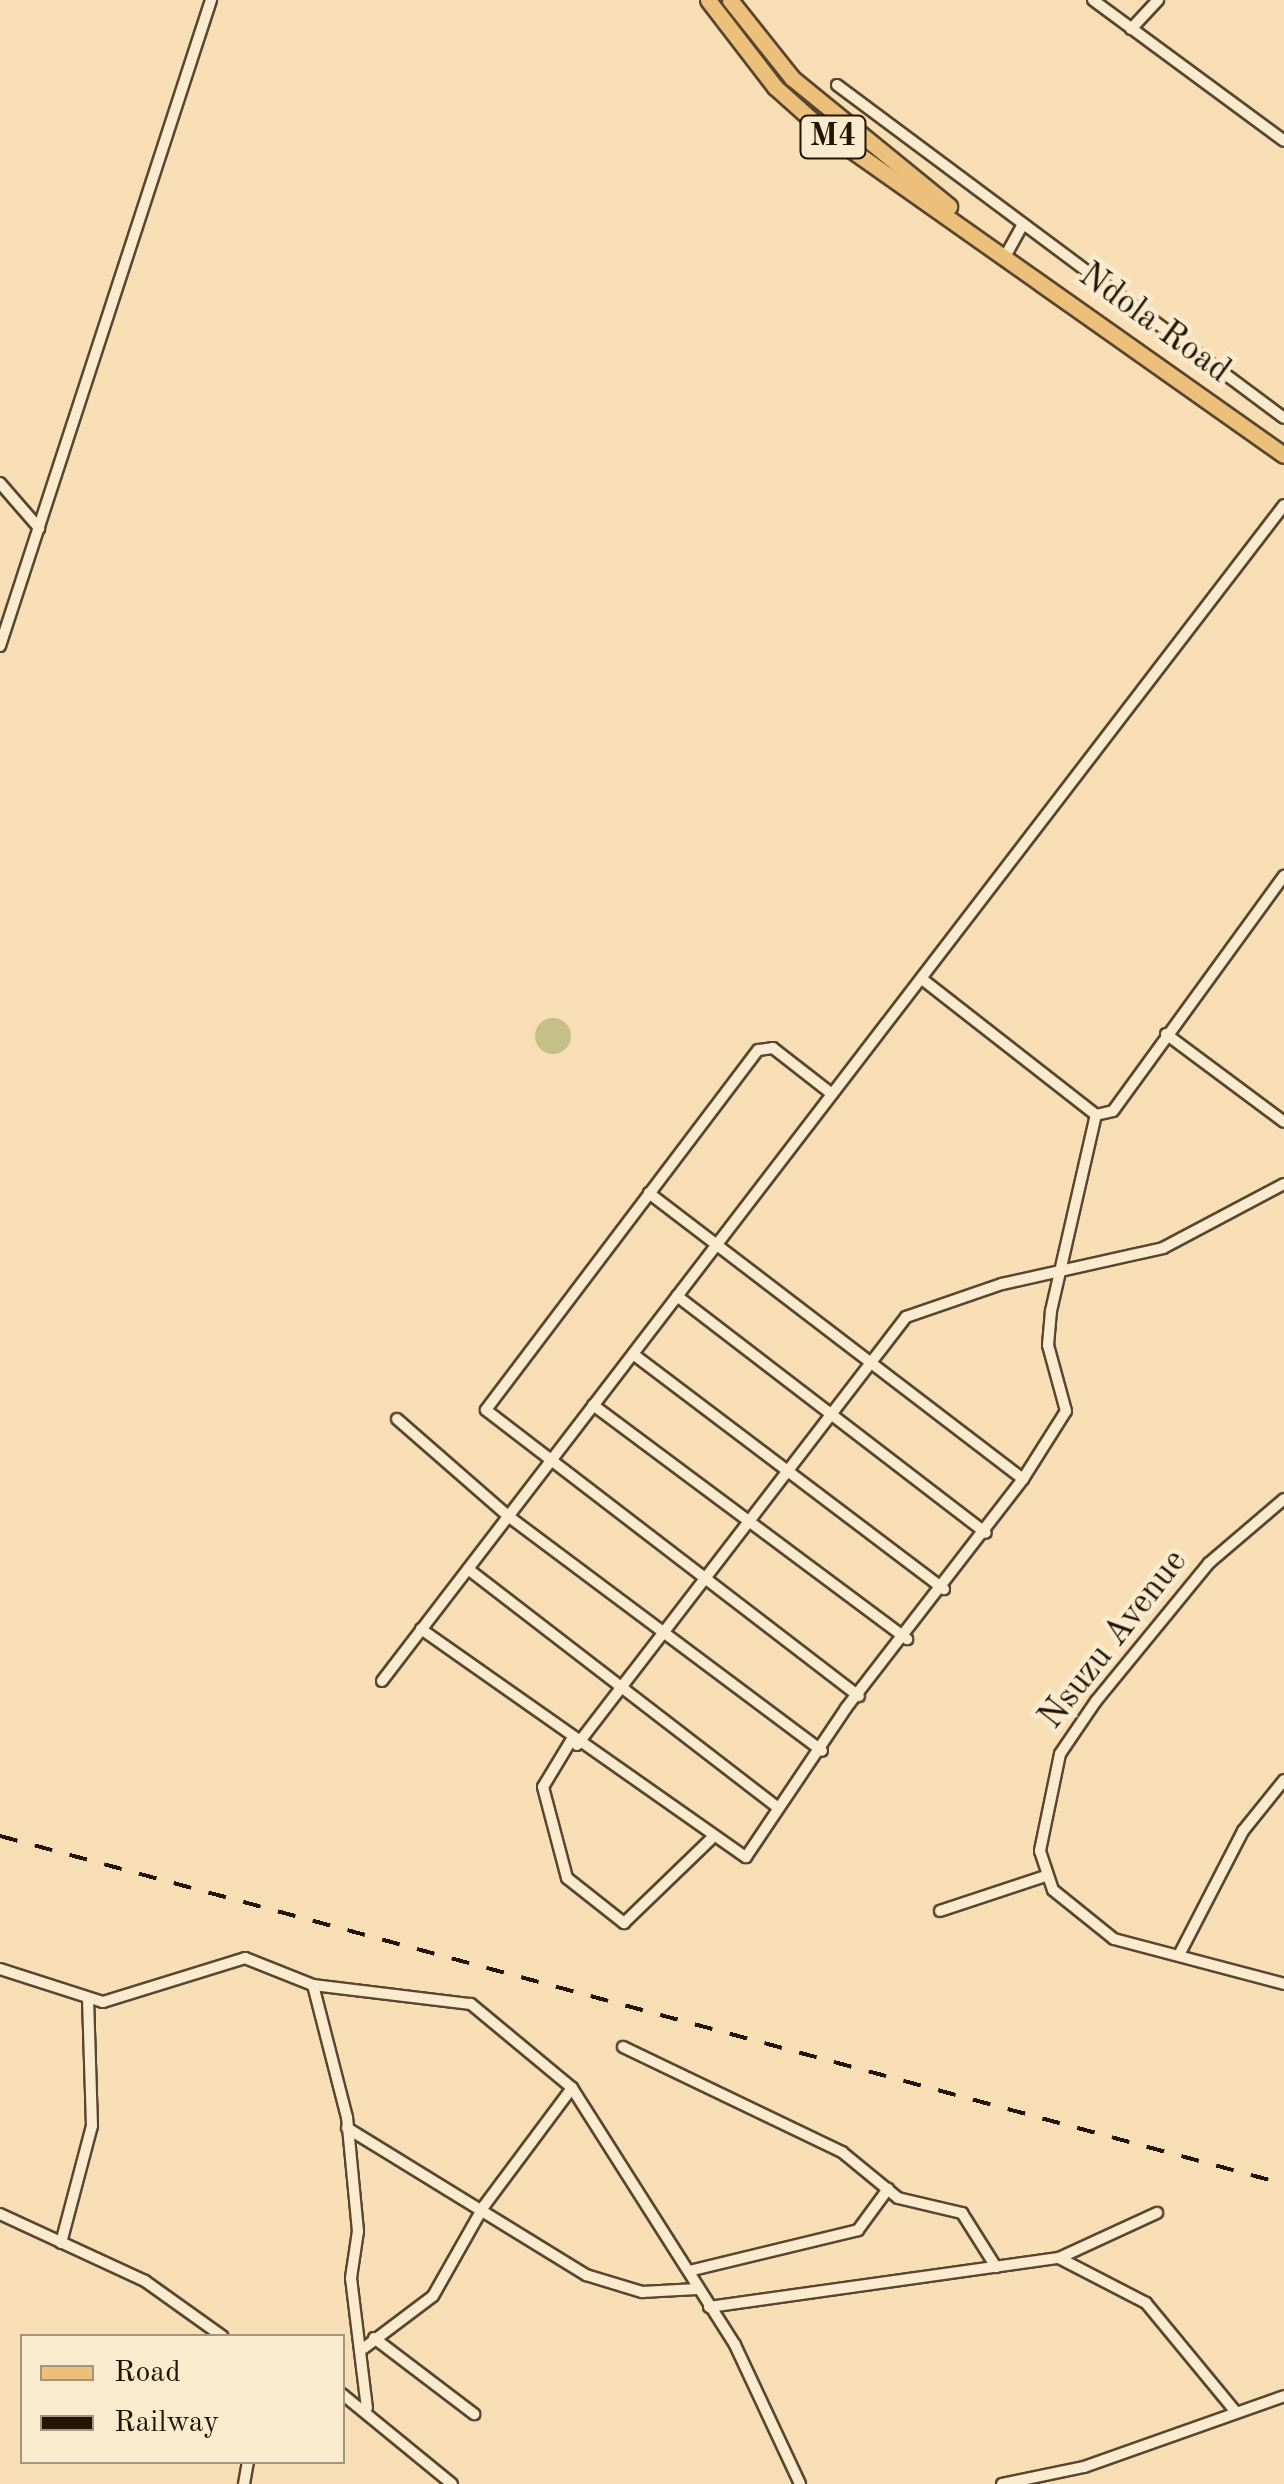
<!DOCTYPE html>
<html>
<head>
<meta charset="utf-8">
<style>
	body { margin:0 }
	#map { position:relative; width:1284px; height:2484px; overflow:hidden; background:#f8deb4; font-family:"Old Standard TT",serif }
	div>[style] { position:absolute }
	.green>* { inset:0; background:#c5bf88 }
	.round { border-radius:50% }
	.roads { filter:drop-shadow(2px 0 #584630) drop-shadow(-2px 0 #584630) drop-shadow(0 2px #584630) drop-shadow(0 -2px #584630) }
	.minor>* { height:10px; margin:-5px; padding:0 5px; transform-origin:5px; border-radius:5px; background:#faeace }
	.primary>* { height:15px; margin:-7.5px; padding:0 7.5px; transform-origin:7.5px; border-radius:7.5px; background:#ecbf7a }
	.rail>* { height:4px; margin-top:-2px; transform-origin:0; background:repeating-linear-gradient(90deg,#231404 0 18px,transparent 0 36px) }
	span { translate:-50% -50%; white-space:nowrap; text-align:center; line-height:1.15; -webkit-text-stroke:9px #faeace; paint-order:stroke }
	.shield-label span { padding:2px 8px; background:#faeace; border:2px solid; border-radius:8px; -webkit-text-stroke-width:0 }
	.shield-label { font-size:32px; color:#231404; font-weight:700 }
	.street-label { font-size:35px; color:#231404 }
	.legend { position:absolute; left:20px; top:2334px; width:325px; height:130px; box-sizing:border-box; background:#faeace; border:2px solid #a4947d; margin:0; padding:12px 18px; list-style:none; font-size:30px; color:#231404 }
	.legend li { display:flex; align-items:center; gap:20px; height:50px }
	.legend b { width:50px; border:2px solid #a4947d }
</style>
</head>
<body>
<div id="map">
	<div class="green">
		<div class="round" style="left:535px;top:1018px;width:36px;height:36px"></div>
	</div>
	<div class="roads">
		<div class="minor">
			<div style="left:1093px;top:0;width:237px;rotate:36.4deg"></div>
			<div style="left:1131px;top:29px;width:40px;rotate:-47deg"></div>
			<div style="left:837px;top:85px;width:557px;rotate:36.68deg"></div>
			<div style="left:1007px;top:253px;width:33px;rotate:-61deg"></div>
			<div style="left:0;top:483px;width:60px;rotate:49.1deg"></div>
			<div style="left:0;top:646px;width:680px;rotate:-71.91deg"></div>
			<div style="left:922px;top:979px;width:221px;rotate:38deg"></div>
			<div style="left:1096px;top:1115px;width:17px;rotate:-13deg"></div>
			<div style="left:1113px;top:1111px;width:291px;rotate:-54deg"></div>
			<div style="left:1166px;top:1034px;width:147px;rotate:36.7deg"></div>
			<div style="left:832px;top:1094px;width:75px;rotate:-142.1deg"></div>
			<div style="left:773px;top:1048px;width:15px;rotate:172deg"></div>
			<div style="left:758px;top:1050px;width:451px;rotate:127.1deg"></div>
			<div style="left:486px;top:1410px;width:470px;rotate:37.5deg"></div>
			<div style="left:677px;top:1296px;width:389px;rotate:37.5deg"></div>
			<div style="left:633px;top:1354px;width:390px;rotate:37.1deg"></div>
			<div style="left:593px;top:1405px;width:392px;rotate:36.7deg"></div>
			<div style="left:397px;top:1419px;width:147px;rotate:41.1deg"></div>
			<div style="left:508px;top:1516px;width:392px;rotate:36.8deg"></div>
			<div style="left:1023px;top:1479px;width:80px;rotate:-57.7deg"></div>
			<div style="left:1066px;top:1411px;width:68px;rotate:-105.3deg"></div>
			<div style="left:1048px;top:1345px;width:34px;rotate:-85deg"></div>
			<div style="left:1051px;top:1311px;width:201px;rotate:-77.1deg"></div>
			<div style="left:1284px;top:1499px;width:99px;rotate:139.5deg"></div>
			<div style="left:1209px;top:1563px;width:178px;rotate:129.3deg"></div>
			<div style="left:1096px;top:1701px;width:64px;rotate:124.2deg"></div>
			<div style="left:1060px;top:1754px;width:99px;rotate:101.7deg"></div>
			<div style="left:1040px;top:1851px;width:41px;rotate:71.6deg"></div>
			<div style="left:1053px;top:1890px;width:78px;rotate:38.8deg"></div>
			<div style="left:1114px;top:1939px;width:176px;rotate:14.8deg"></div>
			<div style="left:468px;top:1569px;width:387px;rotate:37.6deg"></div>
			<div style="left:421px;top:1629px;width:397px;rotate:35.1deg"></div>
			<div style="left:746px;top:1857px;width:179px;rotate:-56.1deg"></div>
			<div style="left:846px;top:1708px;width:289px;rotate:-52.3deg"></div>
			<div style="left:1023px;top:1479px;width:471px;rotate:-142.6deg"></div>
			<div style="left:382px;top:1681px;width:1482px;rotate:-52.51deg"></div>
			<div style="left:572px;top:1739px;width:56px;rotate:121.1deg"></div>
			<div style="left:543px;top:1787px;width:94px;rotate:75.2deg"></div>
			<div style="left:567px;top:1878px;width:73px;rotate:38.3deg"></div>
			<div style="left:624px;top:1923px;width:120px;rotate:-44deg"></div>
			<div style="left:577px;top:1745px;width:540px;rotate:-52.45deg"></div>
			<div style="left:906px;top:1317px;width:102px;rotate:-19deg"></div>
			<div style="left:1002px;top:1284px;width:165px;rotate:-12.6deg"></div>
			<div style="left:1163px;top:1248px;width:137px;rotate:-27.9deg"></div>
			<div style="left:940px;top:1911px;width:111px;rotate:-18.4deg"></div>
			<div style="left:1179px;top:1955px;width:140px;rotate:-62.7deg"></div>
			<div style="left:1243px;top:1831px;width:65px;rotate:-51.2deg"></div>
			<div style="left:0;top:1969px;width:108px;rotate:17.8deg"></div>
			<div style="left:103px;top:2002px;width:149px;rotate:-17.2deg"></div>
			<div style="left:245px;top:1958px;width:73px;rotate:21.7deg"></div>
			<div style="left:313px;top:1985px;width:159px;rotate:6.9deg"></div>
			<div style="left:471px;top:2004px;width:131px;rotate:39.7deg"></div>
			<div style="left:572px;top:2088px;width:304px;rotate:57.6deg"></div>
			<div style="left:735px;top:2345px;width:153px;rotate:64.9deg"></div>
			<div style="left:313px;top:1985px;width:136px;rotate:75.6deg"></div>
			<div style="left:347px;top:2117px;width:115px;rotate:84.5deg"></div>
			<div style="left:358px;top:2231px;width:48px;rotate:98.5deg"></div>
			<div style="left:351px;top:2278px;width:131px;rotate:83deg"></div>
			<div style="left:623px;top:2047px;width:243px;rotate:25.6deg"></div>
			<div style="left:842px;top:2152px;width:72px;rotate:39.4deg"></div>
			<div style="left:898px;top:2198px;width:66px;rotate:13.2deg"></div>
			<div style="left:962px;top:2213px;width:64px;rotate:57.8deg"></div>
			<div style="left:347px;top:2128px;width:281px;rotate:31.6deg"></div>
			<div style="left:586px;top:2275px;width:59px;rotate:16.9deg"></div>
			<div style="left:642px;top:2292px;width:55px;rotate:-3.1deg"></div>
			<div style="left:0;top:2214px;width:160px;rotate:24.8deg"></div>
			<div style="left:145px;top:2281px;width:95px;rotate:35.5deg"></div>
			<div style="left:61px;top:2243px;width:121px;rotate:-75.2deg"></div>
			<div style="left:92px;top:2126px;width:126px;rotate:-91.8deg"></div>
			<div style="left:1059px;top:2258px;width:108px;rotate:-24.7deg"></div>
			<div style="left:689px;top:2271px;width:174px;rotate:-13.6deg"></div>
			<div style="left:858px;top:2230px;width:51px;rotate:-53.8deg"></div>
			<div style="left:709px;top:2307px;width:353px;rotate:-8deg"></div>
			<div style="left:1059px;top:2258px;width:98px;rotate:27.3deg"></div>
			<div style="left:1146px;top:2303px;width:140px;rotate:50.5deg"></div>
			<div style="left:374px;top:2338px;width:126px;rotate:37.2deg"></div>
			<div style="left:364px;top:2348px;width:86px;rotate:-37deg"></div>
			<div style="left:433px;top:2296px;width:103px;rotate:-60.5deg"></div>
			<div style="left:484px;top:2206px;width:147px;rotate:-53.3deg"></div>
			<div style="left:342px;top:2394px;width:142px;rotate:39.3deg"></div>
			<div style="left:244px;top:2484px;width:22px;rotate:-80deg"></div>
			<div style="left:1002px;top:2484px;width:84px;rotate:-11.7deg"></div>
			<div style="left:1084px;top:2467px;width:212px;rotate:-19.5deg"></div>
		</div>
		<div class="primary">
			<div style="left:708px;top:0;width:110px;rotate:52.4deg"></div>
			<div style="left:775px;top:87px;width:63px;rotate:41.8deg"></div>
			<div style="left:822px;top:129px;width:565px;rotate:35.21deg"></div>
			<div style="left:730px;top:0;width:100px;rotate:51.5deg"></div>
			<div style="left:792px;top:78px;width:203px;rotate:39.2deg"></div>
		</div>
	</div>
	<div class="rail">
		<div style="left:0;top:1836px;width:1330px;rotate:15.16deg"></div>
	</div>
	<div class="shield-label">
		<span style="left:833px;top:137px">M4</span>
	</div>
	<div class="street-label">
		<span style="left:1154px;top:324px;rotate:36deg">Ndola Road</span>
		<span style="left:1114px;top:1640px;rotate:-52deg">Nsuzu Avenue</span>
	</div>
	<ul class="legend">
	<li><b style="height:12px;background:#ecbf7a"></b>Road</li>
	<li><b style="height:12px;background:#231404"></b>Railway</li>
	</ul>
</div>
</body>
</html>
